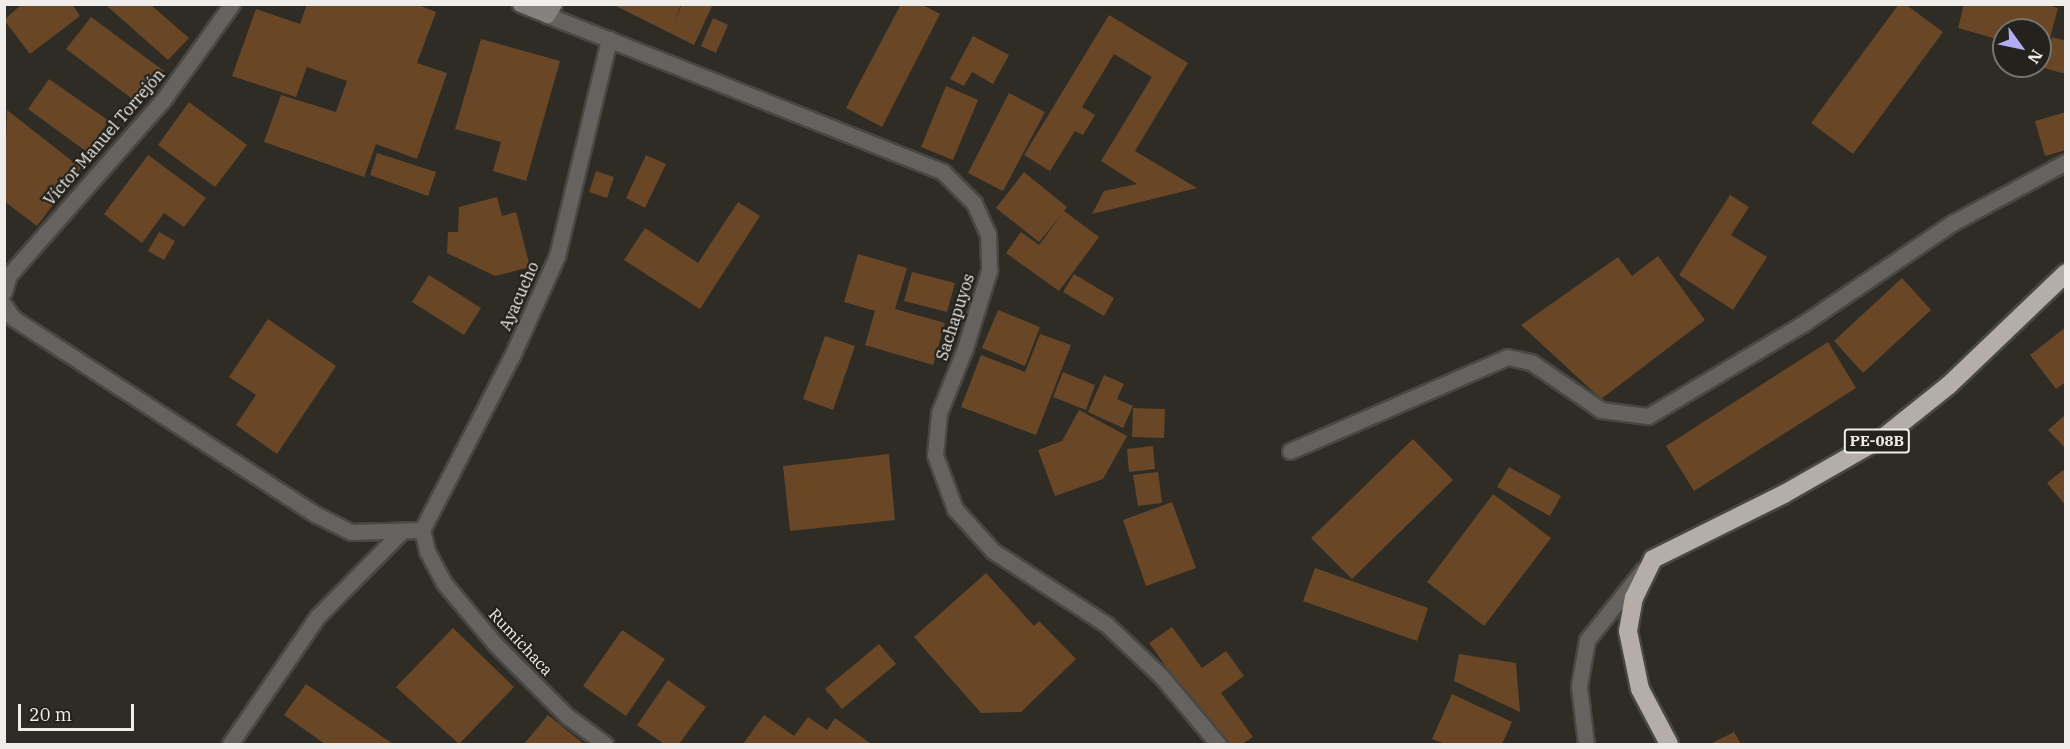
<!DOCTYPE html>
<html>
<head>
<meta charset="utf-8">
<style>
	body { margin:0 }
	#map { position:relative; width:2070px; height:749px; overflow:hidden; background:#2e2c25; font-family:"IBM Plex Serif",serif }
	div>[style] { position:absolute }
	.building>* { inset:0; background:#694726 }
	.roads { filter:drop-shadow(2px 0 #494741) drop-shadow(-2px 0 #494741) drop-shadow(0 2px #494741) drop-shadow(0 -2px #494741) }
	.street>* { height:15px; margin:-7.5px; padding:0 7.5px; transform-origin:7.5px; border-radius:7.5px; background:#666260 }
	.secondary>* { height:15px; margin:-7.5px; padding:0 7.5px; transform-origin:7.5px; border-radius:7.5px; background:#86817d }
	.highway>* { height:18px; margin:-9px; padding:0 9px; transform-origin:9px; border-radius:9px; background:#b5ada8 }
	span { translate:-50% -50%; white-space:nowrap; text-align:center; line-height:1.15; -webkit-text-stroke:4.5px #24221c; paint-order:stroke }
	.shield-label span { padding:2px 4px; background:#24221c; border:2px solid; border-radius:4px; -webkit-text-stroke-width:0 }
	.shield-label { font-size:15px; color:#f0eeea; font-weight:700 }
	.street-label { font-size:16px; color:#f0eeea }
	.frame { position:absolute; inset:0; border:6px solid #f0eeea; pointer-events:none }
	.north { position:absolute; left:1992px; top:18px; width:60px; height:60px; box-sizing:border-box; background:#24221c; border:2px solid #76746e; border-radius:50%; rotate:123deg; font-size:16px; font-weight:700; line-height:24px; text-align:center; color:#f0eeea }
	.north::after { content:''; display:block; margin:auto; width:21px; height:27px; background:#b4acf9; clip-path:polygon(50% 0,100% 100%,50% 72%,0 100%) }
	.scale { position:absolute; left:18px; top:704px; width:116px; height:27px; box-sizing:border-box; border:3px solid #f0eeea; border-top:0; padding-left:8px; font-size:18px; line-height:21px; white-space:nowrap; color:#f0eeea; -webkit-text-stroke:4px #24221c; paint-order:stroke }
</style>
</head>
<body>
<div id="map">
	<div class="building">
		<div style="clip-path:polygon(22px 4px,72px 4px,80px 16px,30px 54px,4px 20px)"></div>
		<div style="clip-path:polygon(307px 4px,416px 4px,436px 12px,417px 63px,447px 73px,417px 159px,376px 144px,364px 177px,264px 142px,281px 95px,336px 112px,347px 81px,307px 67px,296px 97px,232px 76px,256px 9px,300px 24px)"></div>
		<div style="clip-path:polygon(612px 4px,681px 4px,674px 22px,682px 4px,713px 4px,694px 45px)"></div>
		<div style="clip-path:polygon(901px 4px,921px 4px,940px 14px,882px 127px,846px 108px)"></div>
		<div style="clip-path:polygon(1899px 4px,1905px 4px,1943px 32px,1853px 154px,1811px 123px)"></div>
		<div style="clip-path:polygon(1964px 4px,2045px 4px,2058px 8px,2046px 53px,2040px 51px,2040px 30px,2004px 30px,2004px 41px,1958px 28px)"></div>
		<div style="clip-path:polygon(106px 5px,151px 5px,189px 38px,168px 60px)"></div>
		<div style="clip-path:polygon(1109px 15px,1188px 63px,1135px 151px,1197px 188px,1092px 214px,1104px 191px,1137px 184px,1101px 161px,1152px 77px,1114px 54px,1082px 107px,1095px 115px,1083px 135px,1075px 131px,1050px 171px,1024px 155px)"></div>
		<div style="clip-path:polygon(91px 17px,164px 71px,139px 104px,66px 49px)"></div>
		<div style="clip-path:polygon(713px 18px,728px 25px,716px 53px,701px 46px)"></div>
		<div style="clip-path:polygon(973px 36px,1009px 55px,993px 84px,972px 72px,964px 86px,950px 79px)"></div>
		<div style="clip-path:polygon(2052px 37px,2066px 41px,2066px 74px,2044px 68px)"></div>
		<div style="clip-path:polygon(481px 39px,560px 61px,526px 181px,493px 171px,501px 142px,455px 129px)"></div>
		<div style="clip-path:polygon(49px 79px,109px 121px,87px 152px,28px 109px)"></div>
		<div style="clip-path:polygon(946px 86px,978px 100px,953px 160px,921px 147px)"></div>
		<div style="clip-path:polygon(1009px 93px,1045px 112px,1003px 191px,968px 173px)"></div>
		<div style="clip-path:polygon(189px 102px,247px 145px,215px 187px,158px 145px)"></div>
		<div style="clip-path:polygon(7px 110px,81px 168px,37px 226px,4px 201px)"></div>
		<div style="clip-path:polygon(2066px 112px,2066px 150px,2045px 156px,2035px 121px)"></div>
		<div style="clip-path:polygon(377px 153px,436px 172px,428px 196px,370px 175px)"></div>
		<div style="clip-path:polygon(148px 155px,206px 198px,184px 227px,164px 213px,142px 243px,104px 214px)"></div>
		<div style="clip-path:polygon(646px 155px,666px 164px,645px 208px,626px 198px)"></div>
		<div style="clip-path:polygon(596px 171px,614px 177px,607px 198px,589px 192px)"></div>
		<div style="clip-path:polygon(1024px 172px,1067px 207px,1064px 211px,1099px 237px,1059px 291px,1006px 253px,1021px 232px,1039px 245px,1062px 214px,1039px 242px,996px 208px)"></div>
		<div style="clip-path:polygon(1730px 195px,1749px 207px,1731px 235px,1767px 257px,1733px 310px,1679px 275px)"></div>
		<div style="clip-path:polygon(497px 197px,502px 216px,516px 212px,530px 267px,495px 276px,447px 253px,448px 232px,458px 232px,459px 207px)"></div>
		<div style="clip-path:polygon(738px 202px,760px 216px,700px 309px,624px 260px,645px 228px,698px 263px)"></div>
		<div style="clip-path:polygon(159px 232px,175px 241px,164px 260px,148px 251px)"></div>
		<div style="clip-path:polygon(858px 254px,907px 268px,895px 309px,945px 323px,933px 365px,865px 345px,875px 311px,844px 302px)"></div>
		<div style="clip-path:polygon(1658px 256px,1705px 320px,1601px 399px,1521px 325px,1618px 257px,1632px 276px)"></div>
		<div style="clip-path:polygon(912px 272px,955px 283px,947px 312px,904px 301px)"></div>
		<div style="clip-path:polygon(1074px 274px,1114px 298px,1104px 316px,1063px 292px)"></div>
		<div style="clip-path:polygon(429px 275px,481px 308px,464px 335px,412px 302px)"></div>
		<div style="clip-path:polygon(1902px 278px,1931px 310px,1863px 373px,1834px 341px)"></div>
		<div style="clip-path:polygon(998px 310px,1040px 327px,1025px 366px,982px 348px)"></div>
		<div style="clip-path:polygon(268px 319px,336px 366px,277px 454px,236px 425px,256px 395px,229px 377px)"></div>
		<div style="clip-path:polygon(2066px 327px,2066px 382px,2056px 389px,2030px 355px)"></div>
		<div style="clip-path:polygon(1040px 334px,1071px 345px,1036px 435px,961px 407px,981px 355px,1025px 372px)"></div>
		<div style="clip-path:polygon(825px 336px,855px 346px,833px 410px,803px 399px)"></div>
		<div style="clip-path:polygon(1828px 342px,1856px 388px,1694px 491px,1666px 446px)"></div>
		<div style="clip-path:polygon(1063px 372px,1095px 385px,1086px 410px,1053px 397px)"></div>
		<div style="clip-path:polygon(1104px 375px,1124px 384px,1117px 399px,1133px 406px,1123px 428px,1088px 412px)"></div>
		<div style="clip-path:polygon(1133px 408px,1165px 409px,1164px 438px,1132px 437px)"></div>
		<div style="clip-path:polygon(1079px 410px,1127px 436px,1103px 479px,1055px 496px,1038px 450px,1062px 441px)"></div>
		<div style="clip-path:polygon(2066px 414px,2066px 449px,2048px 430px)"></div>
		<div style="clip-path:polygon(1413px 439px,1453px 480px,1352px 579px,1311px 538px)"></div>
		<div style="clip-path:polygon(1153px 446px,1155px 469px,1129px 472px,1127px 449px)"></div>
		<div style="clip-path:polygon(889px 454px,895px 520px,790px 531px,783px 466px)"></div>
		<div style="clip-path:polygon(1509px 467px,1561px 496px,1550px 516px,1497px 487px)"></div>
		<div style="clip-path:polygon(2063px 470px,2066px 473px,2066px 506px,2047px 483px)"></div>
		<div style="clip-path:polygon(1158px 472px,1162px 503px,1138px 506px,1133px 475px)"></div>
		<div style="clip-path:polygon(1493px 494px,1551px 538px,1484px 626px,1427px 582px)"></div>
		<div style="clip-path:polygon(1172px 502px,1196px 568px,1146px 586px,1123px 520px)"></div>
		<div style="clip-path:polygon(1315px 568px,1428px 608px,1417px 641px,1303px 601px)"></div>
		<div style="clip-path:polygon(986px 573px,1034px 626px,1039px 621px,1076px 659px,1021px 712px,981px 713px,914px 637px)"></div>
		<div style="clip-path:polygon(1172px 627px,1202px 668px,1226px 651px,1244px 676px,1221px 693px,1253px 737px,1242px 744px,1222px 744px,1149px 643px)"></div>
		<div style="clip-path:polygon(453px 628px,514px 687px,459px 744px,396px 687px)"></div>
		<div style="clip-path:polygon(622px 630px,665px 659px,626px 716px,583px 686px)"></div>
		<div style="clip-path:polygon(879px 644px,896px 664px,842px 709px,825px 689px)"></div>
		<div style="clip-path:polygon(1459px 654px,1516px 663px,1520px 712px,1454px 681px)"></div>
		<div style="clip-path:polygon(668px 680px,706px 707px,679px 744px,664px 744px,637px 725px)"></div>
		<div style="clip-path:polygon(306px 684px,387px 740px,393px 744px,325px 744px,284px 715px)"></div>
		<div style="clip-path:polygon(1452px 694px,1512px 722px,1502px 744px,1445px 744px,1432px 739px)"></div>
		<div style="clip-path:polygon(548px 715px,584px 744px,524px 744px)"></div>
		<div style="clip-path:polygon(764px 715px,794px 736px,808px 717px,827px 730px,835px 718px,870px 743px,743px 744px)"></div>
		<div style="clip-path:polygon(1734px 732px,1741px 744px,1710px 744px)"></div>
	</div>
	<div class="roads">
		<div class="street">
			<div style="left:547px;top:15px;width:426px;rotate:21.6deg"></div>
			<div style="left:943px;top:172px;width:44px;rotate:45deg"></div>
			<div style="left:974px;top:203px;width:34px;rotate:66deg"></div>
			<div style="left:988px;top:234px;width:37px;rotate:88deg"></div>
			<div style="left:989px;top:271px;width:81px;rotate:107.3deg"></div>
			<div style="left:965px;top:348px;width:70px;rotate:111.8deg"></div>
			<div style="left:939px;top:413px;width:42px;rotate:95.4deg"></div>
			<div style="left:935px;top:455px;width:58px;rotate:69.7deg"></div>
			<div style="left:955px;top:509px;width:57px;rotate:47.9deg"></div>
			<div style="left:993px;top:551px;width:135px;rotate:32.9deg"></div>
			<div style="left:1106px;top:624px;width:76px;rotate:43.4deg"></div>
			<div style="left:1161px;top:676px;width:89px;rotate:50deg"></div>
			<div style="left:4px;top:292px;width:18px;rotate:-74deg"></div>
			<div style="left:9px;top:275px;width:233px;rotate:-48.7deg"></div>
			<div style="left:163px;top:100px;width:118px;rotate:-54.3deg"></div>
			<div style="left:4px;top:305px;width:16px;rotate:55deg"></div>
			<div style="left:13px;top:318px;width:360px;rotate:33deg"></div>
			<div style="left:315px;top:514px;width:40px;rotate:26.6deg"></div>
			<div style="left:351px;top:532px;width:71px;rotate:-1.6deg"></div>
			<div style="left:1290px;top:451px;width:236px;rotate:-23.4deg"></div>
			<div style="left:1507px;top:357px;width:25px;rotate:12deg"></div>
			<div style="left:1531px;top:362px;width:85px;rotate:34.4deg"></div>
			<div style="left:1601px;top:410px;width:47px;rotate:7.3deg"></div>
			<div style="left:1648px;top:416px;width:182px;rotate:-30.8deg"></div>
			<div style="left:1804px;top:323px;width:181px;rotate:-34deg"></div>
			<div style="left:1954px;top:222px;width:127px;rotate:-28.2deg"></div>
			<div style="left:230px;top:744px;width:154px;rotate:-55.6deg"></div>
			<div style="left:317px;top:617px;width:118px;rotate:-45.3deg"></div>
			<div style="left:605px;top:744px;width:47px;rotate:-143.6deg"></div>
			<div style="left:567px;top:716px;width:100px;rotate:-135deg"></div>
			<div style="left:496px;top:645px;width:81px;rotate:-130deg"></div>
			<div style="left:444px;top:583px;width:36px;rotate:-118deg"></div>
			<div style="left:427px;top:551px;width:22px;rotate:-103deg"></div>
			<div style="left:422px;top:530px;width:196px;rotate:-62.7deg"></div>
			<div style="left:512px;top:356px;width:110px;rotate:-65.8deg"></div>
			<div style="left:557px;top:256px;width:223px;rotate:-76.5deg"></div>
			<div style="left:1586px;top:744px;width:58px;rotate:-96.9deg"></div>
			<div style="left:1579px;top:686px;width:47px;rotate:-80.1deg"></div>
			<div style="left:1587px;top:640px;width:90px;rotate:-51.3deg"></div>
		</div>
		<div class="secondary">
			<div style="left:520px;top:4px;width:29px;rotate:22deg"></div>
			<div style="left:547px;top:15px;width:13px;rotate:-58deg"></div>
		</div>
		<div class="highway">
			<div style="left:1669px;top:744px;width:62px;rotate:-117.8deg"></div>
			<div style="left:1640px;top:689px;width:59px;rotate:-101.7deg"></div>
			<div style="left:1628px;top:631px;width:34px;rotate:-80deg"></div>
			<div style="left:1634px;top:598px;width:43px;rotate:-64deg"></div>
			<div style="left:1653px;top:559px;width:146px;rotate:-26.4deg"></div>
			<div style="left:1784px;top:494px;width:115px;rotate:-29.7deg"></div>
			<div style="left:1884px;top:437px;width:83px;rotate:-38.7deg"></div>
			<div style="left:1949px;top:385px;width:162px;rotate:-43.7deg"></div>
		</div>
	</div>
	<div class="shield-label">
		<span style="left:1877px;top:441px">PE-08B</span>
	</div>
	<div class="street-label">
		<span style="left:104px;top:137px;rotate:-49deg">Víctor Manuel Torrejón</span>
		<span style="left:519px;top:296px;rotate:-66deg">Ayacucho</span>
		<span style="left:955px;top:317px;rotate:-72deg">Sachapuyos</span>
		<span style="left:521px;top:642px;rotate:47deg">Rumichaca</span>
	</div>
	<div class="frame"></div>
	<div class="north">N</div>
	<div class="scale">20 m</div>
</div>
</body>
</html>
